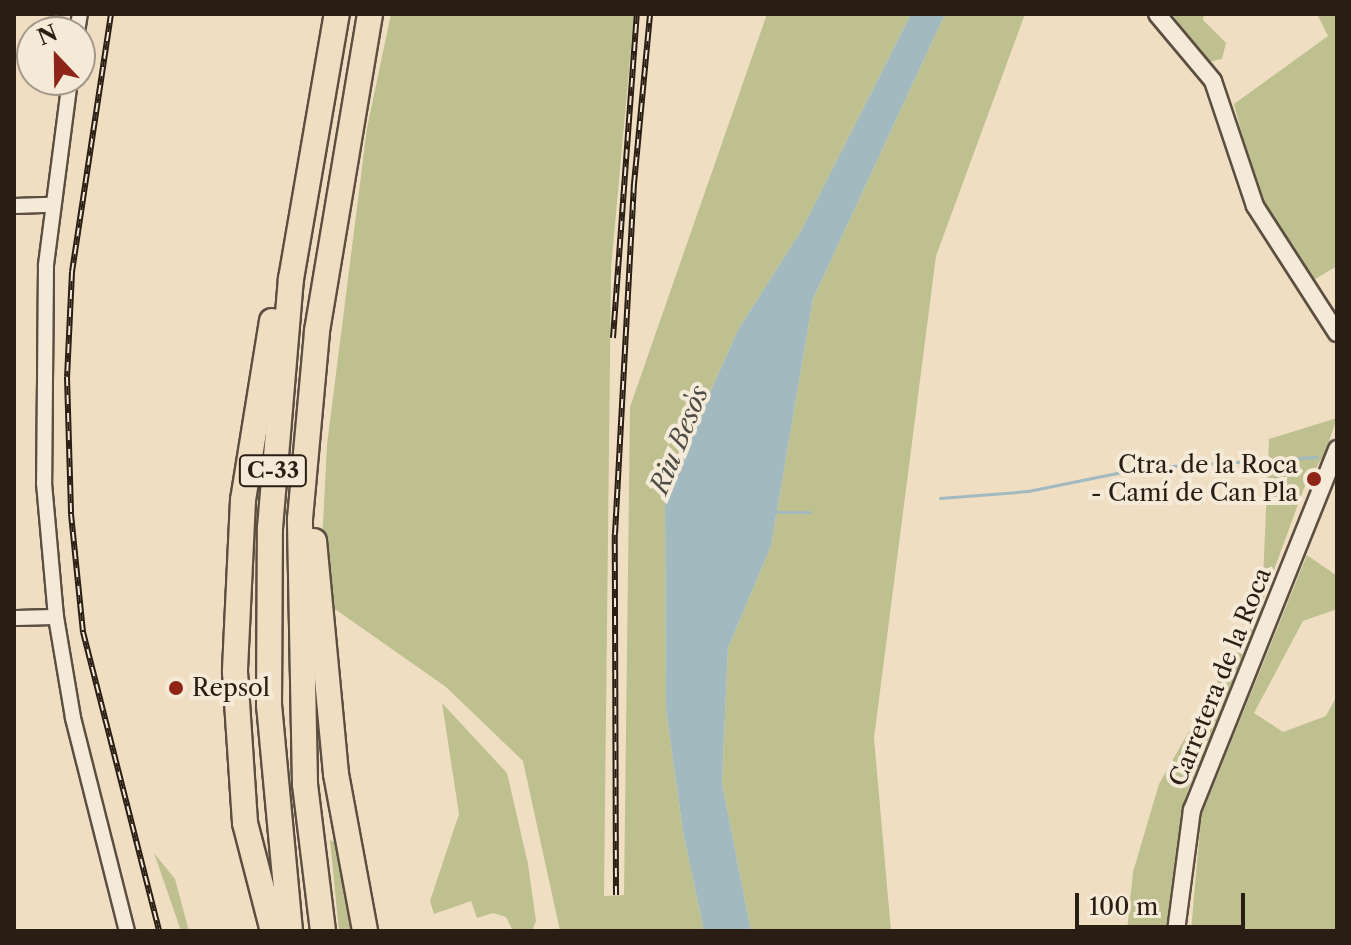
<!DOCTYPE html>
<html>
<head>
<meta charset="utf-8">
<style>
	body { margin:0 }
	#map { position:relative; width:1351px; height:945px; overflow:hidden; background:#f0dec3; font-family:"Libre Caslon Text",serif }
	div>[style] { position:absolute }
	.green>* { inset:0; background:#bec090 }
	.water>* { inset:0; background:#a1b9bf }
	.stream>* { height:3px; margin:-1.5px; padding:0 1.5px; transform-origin:1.5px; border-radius:1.5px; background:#a1b9bf }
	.roads { filter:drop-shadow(2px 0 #5c4e40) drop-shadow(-2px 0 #5c4e40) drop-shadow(0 2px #5c4e40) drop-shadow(0 -2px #5c4e40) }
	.minor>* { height:14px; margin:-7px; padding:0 7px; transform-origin:7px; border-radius:7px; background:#f5ead8 }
	.tertiary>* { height:16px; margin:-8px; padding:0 8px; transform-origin:8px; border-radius:8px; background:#f5ead8 }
	.motorway>* { height:24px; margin:-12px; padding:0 12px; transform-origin:12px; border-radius:12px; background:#f0dec3 }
	.rail>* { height:6px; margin-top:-3px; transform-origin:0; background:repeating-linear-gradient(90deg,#f5ead8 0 9px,#2a1e14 0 18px); box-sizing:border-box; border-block:2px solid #2a1e14 }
	.dots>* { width:22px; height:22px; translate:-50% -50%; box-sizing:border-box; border:4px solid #f5ead8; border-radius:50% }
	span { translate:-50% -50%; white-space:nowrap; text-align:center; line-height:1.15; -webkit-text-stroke:8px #f5ead8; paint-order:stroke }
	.shield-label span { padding:2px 6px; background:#f5ead8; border:2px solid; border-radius:6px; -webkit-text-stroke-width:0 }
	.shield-label { font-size:22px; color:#2a1e14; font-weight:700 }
	.poi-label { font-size:24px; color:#2a1e14 }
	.right { translate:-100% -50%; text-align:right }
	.left { translate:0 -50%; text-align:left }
	.street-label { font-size:24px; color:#2a1e14 }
	.water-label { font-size:26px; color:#4e4c47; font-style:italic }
	.frame { position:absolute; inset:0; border:16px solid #2a1e14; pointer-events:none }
	.north { position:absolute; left:16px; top:16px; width:80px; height:80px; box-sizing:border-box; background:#f5ead8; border:2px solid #a4988a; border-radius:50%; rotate:338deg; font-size:22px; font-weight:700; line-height:32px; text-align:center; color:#2a1e14 }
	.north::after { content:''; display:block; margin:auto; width:28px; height:36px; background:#8f2418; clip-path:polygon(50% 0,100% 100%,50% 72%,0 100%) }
	.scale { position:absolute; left:1075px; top:893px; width:170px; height:36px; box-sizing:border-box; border:4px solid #2a1e14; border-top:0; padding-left:10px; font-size:24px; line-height:28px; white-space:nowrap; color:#2a1e14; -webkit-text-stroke:6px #f5ead8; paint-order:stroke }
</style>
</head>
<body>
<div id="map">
	<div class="green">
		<div style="clip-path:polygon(391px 14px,634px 14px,611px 269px,604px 896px,624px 895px,630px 407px,767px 14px,911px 14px,801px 231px,739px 328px,665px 492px,666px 709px,683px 832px,704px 931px,560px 931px,523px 761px,446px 687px,332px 607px,320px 583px,327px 445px,367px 128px)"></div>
		<div style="clip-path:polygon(945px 14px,1025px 14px,936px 256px,874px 738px,891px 931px,751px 931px,722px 783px,728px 648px,771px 546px,813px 299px)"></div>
		<div style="clip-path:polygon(1172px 14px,1204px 14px,1203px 20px,1226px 43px,1222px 59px,1208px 62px)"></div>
		<div style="clip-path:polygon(1317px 14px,1337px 14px,1337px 266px,1312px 281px,1284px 244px,1256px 188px,1234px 104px,1328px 36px)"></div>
		<div style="clip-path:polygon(1337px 418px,1324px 455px,1304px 488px,1262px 603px,1262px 620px,1187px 792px,1167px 931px,1127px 931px,1133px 872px,1159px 784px,1262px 603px,1269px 439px)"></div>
		<div style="clip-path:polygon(1307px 555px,1337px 576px,1337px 609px,1303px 621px,1254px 713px,1283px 732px,1326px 716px,1337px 695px,1337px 931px,1191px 931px,1201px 816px)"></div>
		<div style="clip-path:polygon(442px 703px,507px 773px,528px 864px,536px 921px,532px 931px,513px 931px,506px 917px,493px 913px,477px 918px,471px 901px,434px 914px,430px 901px,459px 814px)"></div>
		<div style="clip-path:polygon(330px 840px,338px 843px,356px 931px,339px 931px)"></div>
		<div style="clip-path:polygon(154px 853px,175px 879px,189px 931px,181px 931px)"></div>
	</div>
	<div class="water">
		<div style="clip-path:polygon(911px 14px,945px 14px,813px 299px,771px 546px,728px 648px,722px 783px,751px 931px,704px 931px,683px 832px,666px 709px,665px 492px,739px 328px,801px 231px)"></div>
	</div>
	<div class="stream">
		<div style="left:940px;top:498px;width:88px;rotate:-4.5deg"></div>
		<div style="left:1028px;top:491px;width:116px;rotate:-11.4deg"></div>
		<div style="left:1142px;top:468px;width:175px;rotate:-3.6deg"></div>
		<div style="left:774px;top:512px;width:36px"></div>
	</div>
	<div class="roads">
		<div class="minor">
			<div style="left:77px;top:32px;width:18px;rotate:-81deg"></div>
			<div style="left:70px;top:80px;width:188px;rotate:97.4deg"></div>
			<div style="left:46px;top:266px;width:217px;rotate:90.5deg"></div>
			<div style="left:44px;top:483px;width:135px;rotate:84.9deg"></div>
			<div style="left:56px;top:617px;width:102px;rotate:80.4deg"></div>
			<div style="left:73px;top:718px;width:220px;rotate:75.8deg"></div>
			<div style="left:14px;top:206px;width:37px;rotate:-2deg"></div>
			<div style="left:14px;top:618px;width:42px;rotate:-1.4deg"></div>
		</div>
		<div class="tertiary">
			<div style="left:1157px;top:14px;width:87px;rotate:50.1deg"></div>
			<div style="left:1213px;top:81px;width:132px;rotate:71.4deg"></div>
			<div style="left:1255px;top:206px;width:151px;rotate:57.2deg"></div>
			<div style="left:1176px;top:931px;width:122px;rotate:-82.5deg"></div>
			<div style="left:1192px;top:810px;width:389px;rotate:-68.1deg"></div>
		</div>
		<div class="motorway">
			<div style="left:272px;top:321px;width:181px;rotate:99.2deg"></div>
			<div style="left:243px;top:500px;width:172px;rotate:92.7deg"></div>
			<div style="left:235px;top:672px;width:151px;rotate:86.2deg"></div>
			<div style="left:245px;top:823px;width:112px;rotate:75.5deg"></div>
			<div style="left:314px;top:541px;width:234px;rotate:84.6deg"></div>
			<div style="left:336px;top:774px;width:160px;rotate:79.5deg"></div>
			<div style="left:290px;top:931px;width:226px;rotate:-95.3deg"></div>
			<div style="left:269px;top:706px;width:178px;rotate:-89.7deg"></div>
			<div style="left:270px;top:528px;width:250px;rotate:-85.2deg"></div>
			<div style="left:291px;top:279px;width:269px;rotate:-80.2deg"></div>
			<div style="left:323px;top:931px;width:148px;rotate:-97deg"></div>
			<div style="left:305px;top:784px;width:265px;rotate:-91.1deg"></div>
			<div style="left:300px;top:519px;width:189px;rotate:-84.8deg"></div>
			<div style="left:317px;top:331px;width:321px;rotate:-80.5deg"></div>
		</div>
	</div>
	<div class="rail">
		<div style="left:111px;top:14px;width:261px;rotate:98.6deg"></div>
		<div style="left:72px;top:272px;width:105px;rotate:92.7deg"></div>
		<div style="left:67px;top:377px;width:137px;rotate:88.3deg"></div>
		<div style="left:71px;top:514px;width:119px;rotate:84.2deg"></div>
		<div style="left:83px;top:632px;width:309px;rotate:75.7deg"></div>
		<div style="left:613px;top:338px;width:325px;rotate:-85.8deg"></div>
		<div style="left:616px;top:895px;width:361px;rotate:-90.2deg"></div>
		<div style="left:615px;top:534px;width:351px;rotate:-86.9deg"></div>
		<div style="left:634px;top:184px;width:171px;rotate:-84.6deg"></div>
	</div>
	<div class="dots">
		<div style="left:1314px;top:479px;background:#8f2418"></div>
		<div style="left:176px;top:688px;background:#8f2418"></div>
	</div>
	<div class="shield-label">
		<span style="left:273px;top:471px">C-33</span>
	</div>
	<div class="poi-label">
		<span class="right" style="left:1298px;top:479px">Ctra. de la Roca<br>- Camí de Can Pla</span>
		<span class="left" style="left:192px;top:688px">Repsol</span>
	</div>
	<div class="street-label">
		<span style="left:1220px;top:677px;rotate:-68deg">Carretera de la Roca</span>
	</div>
	<div class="water-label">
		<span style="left:680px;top:440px;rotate:-68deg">Riu Besòs</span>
	</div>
	<div class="frame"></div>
	<div class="north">N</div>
	<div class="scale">100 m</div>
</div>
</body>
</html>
